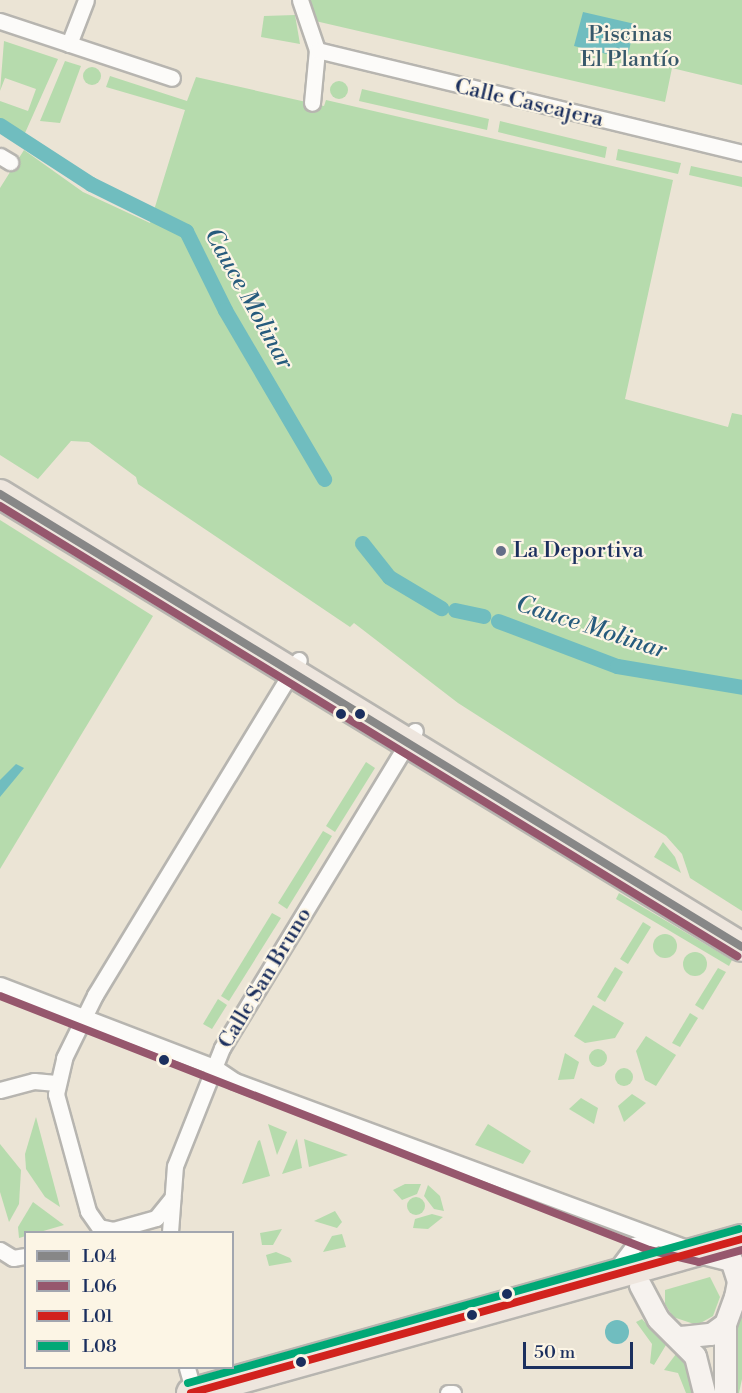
<!DOCTYPE html>
<html>
<head>
<meta charset="utf-8">
<style>
	body { margin:0 }
	#map { position:relative; width:742px; height:1393px; overflow:hidden; background:#ebe4d5; font-family:"Libre Bodoni",serif }
	div>[style] { position:absolute }
	.green>* { inset:0; background:#b6dbad }
	.round { border-radius:50% }
	.water>* { inset:0; background:#70bdbf }
	.canal>* { height:15px; margin:-7.5px; padding:0 7.5px; transform-origin:7.5px; border-radius:7.5px; background:#70bdbf }
	.roads { filter:drop-shadow(2px 0 #b7b5b0) drop-shadow(-2px 0 #b7b5b0) drop-shadow(0 2px #b7b5b0) drop-shadow(0 -2px #b7b5b0) }
	.street>* { height:15px; margin:-7.5px; padding:0 7.5px; transform-origin:7.5px; border-radius:7.5px; background:#fcfbf9 }
	.secondary>* { height:21px; margin:-10.5px; padding:0 10.5px; transform-origin:10.5px; border-radius:10.5px; background:#f6f2ee }
	.highway>* { height:28px; margin:-14px; padding:0 14px; transform-origin:14px; border-radius:14px; background:#eee6de }
	.bus-1>* { height:8px; margin:-4px; padding:0 4px; transform-origin:4px; border-radius:4px; background:#878787 }
	.bus-2>* { height:8px; margin:-4px; padding:0 4px; transform-origin:4px; border-radius:4px; background:#96576d }
	.bus-3>* { height:8px; margin:-4px; padding:0 4px; transform-origin:4px; border-radius:4px; background:#d1221d }
	.bus-4>* { height:8px; margin:-4px; padding:0 4px; transform-origin:4px; border-radius:4px; background:#00a876 }
	.dots>* { width:16px; height:16px; translate:-50% -50%; box-sizing:border-box; border:3px solid #fcf5e5; border-radius:50% }
	span { translate:-50% -50%; white-space:nowrap; text-align:center; line-height:1.15; -webkit-text-stroke:4.5px #fcf5e5; paint-order:stroke }
	.park-label { font-size:22px; color:#37586a }
	.street-label { font-size:22px; color:#1b2f5e }
	.poi-label { font-size:22px; color:#1b2f5e }
	.left { translate:0 -50%; text-align:left }
	.water-label { font-size:24px; color:#265b7d; font-style:italic }
	.legend { position:absolute; left:24px; top:1231px; width:210px; height:138px; box-sizing:border-box; background:#fcf5e5; border:2px solid #a2a6af; margin:0; padding:8px 10px; list-style:none; font-size:18px; color:#1b2f5e }
	.legend li { display:flex; align-items:center; gap:12px; height:30px }
	.legend b { width:30px; border:2px solid #a2a6af }
	.scale { position:absolute; left:523px; top:1342px; width:110px; height:27px; box-sizing:border-box; border:3px solid #1b2f5e; border-top:0; padding-left:8px; font-size:18px; line-height:21px; white-space:nowrap; color:#1b2f5e; -webkit-text-stroke:4px #fcf5e5; paint-order:stroke }
</style>
</head>
<body>
<div id="map">
	<div class="green">
		<div style="clip-path:polygon(305px 0,742px 0,742px 85px,672px 68px,665px 102px,311px 20px)"></div>
		<div style="clip-path:polygon(295px 15px,300px 44px,261px 37px,264px 16px)"></div>
		<div style="clip-path:polygon(4px 41px,58px 59px,25px 133px,0 121px,0 101px,28px 111px,36px 89px,5px 78px,0 91px)"></div>
		<div style="clip-path:polygon(65px 61px,81px 66px,60px 123px,40px 121px)"></div>
		<div class="round" style="left:83px;top:67px;width:18px;height:18px"></div>
		<div style="clip-path:polygon(110px 76px,187px 101px,196px 77px,324px 106px,326px 100px,673px 180px,625px 399px,728px 427px,732px 413px,742px 415px,742px 911px,690px 878px,682px 854px,666px 836px,458px 703px,354px 623px,350px 627px,138px 484px,136px 477px,89px 442px,71px 441px,38px 479px,0 455px,0 188px,24px 150px,83px 192px,150px 223px,185px 110px,106px 87px)"></div>
		<div class="round" style="left:330px;top:81px;width:18px;height:18px"></div>
		<div style="clip-path:polygon(362px 89px,489px 119px,487px 130px,359px 101px)"></div>
		<div style="clip-path:polygon(500px 121px,607px 147px,605px 158px,498px 132px)"></div>
		<div style="clip-path:polygon(618px 149px,681px 163px,678px 174px,616px 160px)"></div>
		<div style="clip-path:polygon(691px 166px,742px 177px,742px 187px,689px 175px)"></div>
		<div style="clip-path:polygon(0 520px,153px 616px,0 869px)"></div>
		<div style="clip-path:polygon(366px 762px,375px 768px,335px 832px,326px 826px)"></div>
		<div style="clip-path:polygon(323px 831px,332px 836px,287px 909px,278px 903px)"></div>
		<div style="clip-path:polygon(663px 842px,675px 857px,681px 873px,654px 857px)"></div>
		<div style="clip-path:polygon(619px 893px,732px 960px,729px 966px,616px 899px)"></div>
		<div style="clip-path:polygon(272px 913px,281px 918px,229px 1001px,221px 996px)"></div>
		<div style="clip-path:polygon(643px 922px,651px 927px,628px 964px,620px 959px)"></div>
		<div class="round" style="left:653px;top:934px;width:24px;height:24px"></div>
		<div class="round" style="left:683px;top:952px;width:24px;height:24px"></div>
		<div style="clip-path:polygon(615px 967px,623px 972px,605px 1002px,597px 997px)"></div>
		<div style="clip-path:polygon(718px 968px,726px 972px,703px 1010px,695px 1005px)"></div>
		<div style="clip-path:polygon(218px 999px,227px 1005px,212px 1029px,203px 1024px)"></div>
		<div style="clip-path:polygon(593px 1005px,624px 1023px,615px 1038px,585px 1043px,574px 1036px)"></div>
		<div style="clip-path:polygon(690px 1013px,698px 1018px,680px 1047px,672px 1043px)"></div>
		<div style="clip-path:polygon(646px 1036px,676px 1055px,656px 1086px,645px 1080px,636px 1051px)"></div>
		<div class="round" style="left:589px;top:1049px;width:18px;height:18px"></div>
		<div style="clip-path:polygon(565px 1053px,579px 1062px,574px 1079px,558px 1080px)"></div>
		<div class="round" style="left:615px;top:1068px;width:18px;height:18px"></div>
		<div style="clip-path:polygon(632px 1094px,646px 1103px,624px 1122px,618px 1106px)"></div>
		<div style="clip-path:polygon(581px 1098px,598px 1108px,594px 1124px,569px 1109px)"></div>
		<div style="clip-path:polygon(36px 1117px,60px 1207px,45px 1197px,26px 1169px,25px 1154px)"></div>
		<div style="clip-path:polygon(268px 1124px,287px 1132px,277px 1155px)"></div>
		<div style="clip-path:polygon(488px 1124px,531px 1151px,523px 1164px,475px 1145px)"></div>
		<div style="clip-path:polygon(297px 1139px,302px 1168px,282px 1174px,296px 1140px)"></div>
		<div style="clip-path:polygon(304px 1139px,348px 1155px,309px 1167px)"></div>
		<div style="clip-path:polygon(260px 1140px,270px 1176px,242px 1184px,258px 1141px)"></div>
		<div style="clip-path:polygon(0 1144px,21px 1170px,19px 1204px,9px 1222px,0 1192px)"></div>
		<div style="clip-path:polygon(405px 1184px,421px 1184px,417px 1194px,402px 1200px,393px 1190px)"></div>
		<div style="clip-path:polygon(428px 1185px,440px 1196px,444px 1211px,434px 1209px,424px 1196px)"></div>
		<div class="round" style="left:407px;top:1197px;width:18px;height:18px"></div>
		<div style="clip-path:polygon(33px 1202px,64px 1225px,19px 1238px,18px 1227px)"></div>
		<div style="clip-path:polygon(335px 1211px,342px 1222px,337px 1228px,314px 1221px)"></div>
		<div style="clip-path:polygon(432px 1214px,443px 1217px,428px 1229px,413px 1228px,415px 1219px)"></div>
		<div style="clip-path:polygon(282px 1229px,273px 1245px,262px 1245px,260px 1233px)"></div>
		<div style="clip-path:polygon(342px 1234px,346px 1247px,323px 1252px,332px 1236px)"></div>
		<div style="clip-path:polygon(276px 1252px,290px 1258px,292px 1262px,269px 1266px,266px 1255px)"></div>
		<div style="clip-path:polygon(710px 1277px,720px 1297px,713px 1316px,697px 1325px,673px 1317px,665px 1304px,665px 1290px)"></div>
		<div style="clip-path:polygon(742px 1313px,742px 1379px,739px 1393px,732px 1393px,733px 1335px)"></div>
		<div style="clip-path:polygon(642px 1319px,666px 1345px,654px 1365px,650px 1363px,652px 1344px,636px 1322px)"></div>
		<div style="clip-path:polygon(676px 1354px,688px 1366px,694px 1393px,686px 1393px,678px 1373px,664px 1370px)"></div>
	</div>
	<div class="water">
		<div style="clip-path:polygon(583px 12px,635px 24px,627px 59px,574px 46px)"></div>
		<div style="clip-path:polygon(16px 764px,24px 768px,0 797px,0 780px)"></div>
		<div class="round" style="left:605px;top:1320px;width:24px;height:24px"></div>
	</div>
	<div class="canal">
		<div style="left:0;top:125px;width:108px;rotate:33deg"></div>
		<div style="left:91px;top:184px;width:106px;rotate:26.3deg"></div>
		<div style="left:186px;top:231px;width:88px;rotate:63.7deg"></div>
		<div style="left:225px;top:310px;width:196px;rotate:59.6deg"></div>
		<div style="left:362px;top:543px;width:43px;rotate:51.5deg"></div>
		<div style="left:389px;top:577px;width:61px;rotate:30.8deg"></div>
		<div style="left:455px;top:610px;width:29px;rotate:12deg"></div>
		<div style="left:498px;top:621px;width:127px;rotate:20.7deg"></div>
		<div style="left:617px;top:666px;width:127px;rotate:9.5deg"></div>
	</div>
	<div class="roads">
		<div class="street">
			<div style="left:300px;top:0;width:53px;rotate:71.2deg"></div>
			<div style="left:317px;top:50px;width:53px;rotate:95.4deg"></div>
			<div style="left:0;top:21px;width:181px;rotate:18.3deg"></div>
			<div style="left:69px;top:44px;width:47px;rotate:-68.9deg"></div>
			<div style="left:317px;top:50px;width:437px;rotate:13.6deg"></div>
			<div style="left:0;top:156px;width:12px;rotate:31deg"></div>
			<div style="left:0;top:985px;width:229px;rotate:21deg"></div>
			<div style="left:214px;top:1067px;width:25px;rotate:34deg"></div>
			<div style="left:235px;top:1081px;width:483px;rotate:20.3deg"></div>
			<div style="left:0;top:1090px;width:35px;rotate:-15deg"></div>
			<div style="left:34px;top:1081px;width:22px;rotate:5deg"></div>
			<div style="left:114px;top:1230px;width:15px;rotate:-169deg"></div>
			<div style="left:99px;top:1227px;width:19px;rotate:-125deg"></div>
			<div style="left:88px;top:1211px;width:121px;rotate:-105.3deg"></div>
			<div style="left:56px;top:1094px;width:37px;rotate:-77deg"></div>
			<div style="left:64px;top:1058px;width:70px;rotate:-63.8deg"></div>
			<div style="left:95px;top:995px;width:392px;rotate:-58.7deg"></div>
			<div style="left:106px;top:1232px;width:52px;rotate:-15.6deg"></div>
			<div style="left:156px;top:1218px;width:26px;rotate:-51deg"></div>
			<div style="left:170px;top:1232px;width:66px;rotate:-85.7deg"></div>
			<div style="left:175px;top:1166px;width:127px;rotate:-68.3deg"></div>
			<div style="left:222px;top:1048px;width:371px;rotate:-58.7deg"></div>
			<div style="left:0;top:1250px;width:15px;rotate:32deg"></div>
			<div style="left:13px;top:1258px;width:13px;rotate:-9deg"></div>
			<div style="left:614px;top:1272px;width:34px;rotate:-53deg"></div>
			<div style="left:634px;top:1245px;width:20px;rotate:-15deg"></div>
			<div style="left:187px;top:1368px;width:26px;rotate:74deg"></div>
			<div style="left:448px;top:1393px;width:5px"></div>
		</div>
		<div class="secondary">
			<div style="left:640px;top:1285px;width:38px;rotate:62deg"></div>
			<div style="left:658px;top:1319px;width:52px;rotate:45deg"></div>
			<div style="left:695px;top:1356px;width:38px;rotate:76deg"></div>
			<div style="left:680px;top:1337px;width:31px;rotate:-6deg"></div>
			<div style="left:711px;top:1334px;width:17px;rotate:-36deg"></div>
			<div style="left:725px;top:1324px;width:29px;rotate:-70deg"></div>
			<div style="left:735px;top:1297px;width:16px;rotate:-79deg"></div>
			<div style="left:738px;top:1281px;width:22px;rotate:-108deg"></div>
			<div style="left:731px;top:1260px;width:33px;rotate:-166deg"></div>
			<div style="left:725px;top:1393px;width:69px;rotate:-90deg"></div>
		</div>
		<div class="highway">
			<div style="left:0;top:494px;width:869px;rotate:31.4deg"></div>
			<div style="left:191px;top:1393px;width:572px;rotate:-15.62deg"></div>
		</div>
	</div>
	<div class="bus-1">
		<div style="left:0;top:494px;width:869px;rotate:31.4deg"></div>
	</div>
	<div class="bus-2">
		<div style="left:0;top:506px;width:864px;rotate:31.41deg"></div>
		<div style="left:0;top:996px;width:697px;rotate:21.37deg"></div>
		<div style="left:649px;top:1250px;width:51px;rotate:13.5deg"></div>
		<div style="left:699px;top:1262px;width:45px;rotate:-15.6deg"></div>
	</div>
	<div class="bus-3">
		<div style="left:191px;top:1393px;width:572px;rotate:-15.62deg"></div>
	</div>
	<div class="bus-4">
		<div style="left:188px;top:1383px;width:572px;rotate:-15.62deg"></div>
	</div>
	<div class="dots">
		<div style="left:501px;top:551px;background:#646e88"></div>
		<div style="left:341px;top:714px;background:#1b2f5e"></div>
		<div style="left:360px;top:714px;background:#1b2f5e"></div>
		<div style="left:164px;top:1060px;background:#1b2f5e"></div>
		<div style="left:507px;top:1294px;background:#1b2f5e"></div>
		<div style="left:472px;top:1315px;background:#1b2f5e"></div>
		<div style="left:301px;top:1362px;background:#1b2f5e"></div>
	</div>
	<div class="park-label">
		<span style="left:630px;top:47px">Piscinas<br>El Plantío</span>
	</div>
	<div class="street-label">
		<span style="left:529px;top:103px;rotate:13deg">Calle Cascajera</span>
		<span style="left:265px;top:978px;rotate:-59deg">Calle San Bruno</span>
	</div>
	<div class="poi-label">
		<span class="left" style="left:513px;top:551px">La Deportiva</span>
	</div>
	<div class="water-label">
		<span style="left:248px;top:299px;rotate:61deg">Cauce Molinar</span>
		<span style="left:591px;top:628px;rotate:18deg">Cauce Molinar</span>
	</div>
	<ul class="legend">
	<li><b style="height:8px;background:#878787"></b>L04</li>
	<li><b style="height:8px;background:#96576d"></b>L06</li>
	<li><b style="height:8px;background:#d1221d"></b>L01</li>
	<li><b style="height:8px;background:#00a876"></b>L08</li>
	</ul>
	<div class="scale">50 m</div>
</div>
</body>
</html>
